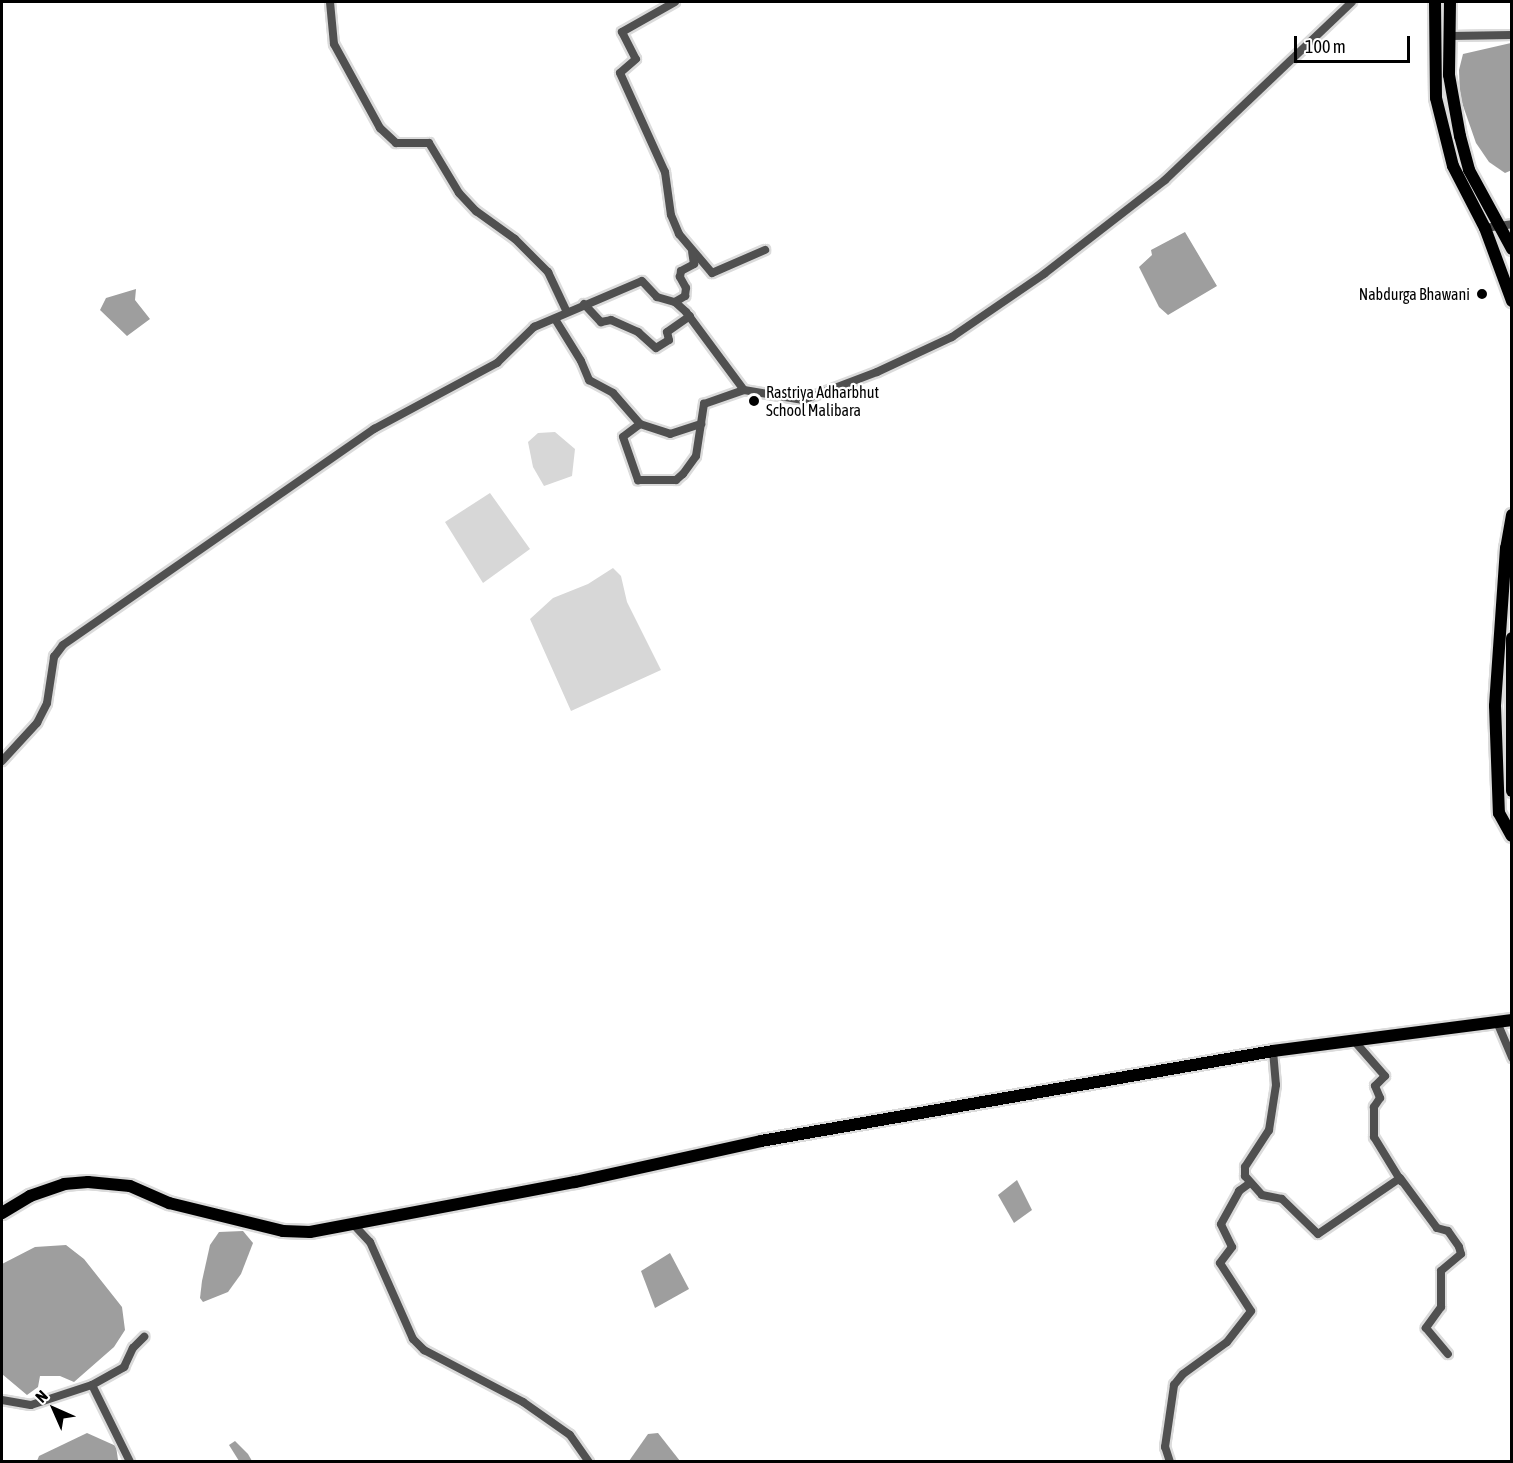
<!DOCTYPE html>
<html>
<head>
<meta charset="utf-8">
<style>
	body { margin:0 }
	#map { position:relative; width:1513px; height:1463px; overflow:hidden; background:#fff; font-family:"Asap Condensed",sans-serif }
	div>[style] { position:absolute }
	.green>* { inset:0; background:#d7d7d7 }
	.water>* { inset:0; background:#9e9e9e }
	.roads { filter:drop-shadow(2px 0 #dbdbdb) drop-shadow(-2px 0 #dbdbdb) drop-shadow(0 2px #dbdbdb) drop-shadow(0 -2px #dbdbdb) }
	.minor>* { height:8px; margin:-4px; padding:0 4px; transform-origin:4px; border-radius:4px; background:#505050 }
	.highway>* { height:12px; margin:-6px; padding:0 6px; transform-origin:6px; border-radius:6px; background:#000 }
	.dots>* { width:16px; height:16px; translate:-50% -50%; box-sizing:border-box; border:3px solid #fff; border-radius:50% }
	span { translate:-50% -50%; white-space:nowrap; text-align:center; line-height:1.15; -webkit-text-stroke:4.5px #fff; paint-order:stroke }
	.poi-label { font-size:16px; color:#000 }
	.right { translate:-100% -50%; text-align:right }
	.left { translate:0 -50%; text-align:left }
	.frame { position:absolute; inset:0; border:3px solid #000; pointer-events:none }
	.north { position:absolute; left:24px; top:1379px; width:60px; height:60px; -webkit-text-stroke:4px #fff; paint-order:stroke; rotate:315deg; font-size:16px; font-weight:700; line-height:24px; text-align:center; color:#000 }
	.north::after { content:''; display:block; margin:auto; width:21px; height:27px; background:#000; clip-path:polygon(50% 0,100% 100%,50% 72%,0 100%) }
	.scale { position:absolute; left:1294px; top:36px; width:116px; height:27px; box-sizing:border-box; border:3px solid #000; border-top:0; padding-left:8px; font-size:18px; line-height:21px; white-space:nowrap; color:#000; -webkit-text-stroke:4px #fff; paint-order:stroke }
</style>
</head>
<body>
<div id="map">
	<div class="green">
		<div style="clip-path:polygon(555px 432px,575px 449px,572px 476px,544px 486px,533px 467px,528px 442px,538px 433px)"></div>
		<div style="clip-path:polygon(490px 493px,530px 549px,483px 583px,445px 522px)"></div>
		<div style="clip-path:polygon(613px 568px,621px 576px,627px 602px,661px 670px,571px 711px,530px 619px,553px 598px,588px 584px)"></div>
	</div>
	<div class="water">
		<div style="clip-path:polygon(1511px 43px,1512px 170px,1505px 173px,1489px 162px,1476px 143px,1460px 97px,1459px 70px,1463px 54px)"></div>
		<div style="clip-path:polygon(1185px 232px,1217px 286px,1168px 315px,1159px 307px,1139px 267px,1152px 255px,1151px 250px)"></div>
		<div style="clip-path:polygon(136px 289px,135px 300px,150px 319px,127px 336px,100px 310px,106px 298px)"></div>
		<div style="clip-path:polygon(1017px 1180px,1032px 1210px,1014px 1223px,998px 1195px)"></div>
		<div style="clip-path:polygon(243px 1231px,253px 1243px,241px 1274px,228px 1292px,203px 1302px,200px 1298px,202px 1281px,210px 1245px,219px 1232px)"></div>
		<div style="clip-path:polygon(66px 1245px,84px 1259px,122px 1307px,125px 1330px,114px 1347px,74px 1382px,60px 1376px,40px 1376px,38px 1387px,27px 1395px,2px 1374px,2px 1264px,35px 1247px)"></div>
		<div style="clip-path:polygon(670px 1253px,689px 1289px,655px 1308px,641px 1271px)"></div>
		<div style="clip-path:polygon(87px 1433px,116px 1446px,118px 1460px,37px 1461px,39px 1456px)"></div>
		<div style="clip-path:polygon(658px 1433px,680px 1461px,629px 1461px,648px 1434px)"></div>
		<div style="clip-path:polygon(235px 1441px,248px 1454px,252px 1461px,239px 1461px,229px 1445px)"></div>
	</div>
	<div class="roads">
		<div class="minor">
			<div style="left:330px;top:2px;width:42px;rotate:84.6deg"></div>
			<div style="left:334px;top:44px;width:96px;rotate:61.3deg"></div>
			<div style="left:380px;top:128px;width:22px;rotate:43deg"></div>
			<div style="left:396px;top:143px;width:33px"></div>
			<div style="left:429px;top:143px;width:58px;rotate:59deg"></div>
			<div style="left:459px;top:193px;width:25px;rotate:47deg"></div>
			<div style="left:476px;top:211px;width:48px;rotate:35.7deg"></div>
			<div style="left:515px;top:239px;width:47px;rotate:45deg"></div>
			<div style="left:548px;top:272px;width:42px;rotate:64.7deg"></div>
			<div style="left:675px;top:2px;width:61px;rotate:150.5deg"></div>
			<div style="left:622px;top:32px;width:30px;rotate:63deg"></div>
			<div style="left:636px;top:59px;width:21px;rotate:139deg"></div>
			<div style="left:620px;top:73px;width:109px;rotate:65.6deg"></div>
			<div style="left:665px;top:172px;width:43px;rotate:82.1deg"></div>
			<div style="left:671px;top:215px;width:21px;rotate:67deg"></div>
			<div style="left:679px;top:234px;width:51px;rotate:49.8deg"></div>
			<div style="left:712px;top:273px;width:58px;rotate:-23.5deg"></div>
			<div style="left:1451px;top:36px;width:61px;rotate:-0.9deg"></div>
			<div style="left:1485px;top:228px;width:27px;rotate:-8deg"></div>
			<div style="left:675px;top:302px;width:12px;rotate:-31deg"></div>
			<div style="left:685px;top:296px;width:8px;rotate:-83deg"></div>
			<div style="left:686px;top:288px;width:13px;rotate:-119deg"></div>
			<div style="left:680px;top:277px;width:6px;rotate:-81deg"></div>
			<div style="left:681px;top:271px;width:15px;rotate:-28deg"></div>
			<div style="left:694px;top:264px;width:12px;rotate:-99deg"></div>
			<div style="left:584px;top:304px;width:25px;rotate:47deg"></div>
			<div style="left:601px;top:322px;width:10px;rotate:-11deg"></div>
			<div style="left:611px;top:320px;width:30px;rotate:24deg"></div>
			<div style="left:638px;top:332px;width:24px;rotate:42deg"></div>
			<div style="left:656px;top:348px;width:15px;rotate:-32deg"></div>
			<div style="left:669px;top:340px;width:8px;rotate:-104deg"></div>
			<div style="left:667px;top:332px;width:28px;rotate:-35deg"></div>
			<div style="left:555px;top:319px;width:49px;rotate:58.2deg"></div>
			<div style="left:581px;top:361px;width:21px;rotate:67deg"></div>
			<div style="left:589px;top:380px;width:27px;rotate:28deg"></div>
			<div style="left:613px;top:393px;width:41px;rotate:48.9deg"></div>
			<div style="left:640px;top:424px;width:21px;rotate:143deg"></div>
			<div style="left:623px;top:437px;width:46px;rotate:70.8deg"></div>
			<div style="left:638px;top:480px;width:38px"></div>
			<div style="left:676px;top:480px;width:9px;rotate:-41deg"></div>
			<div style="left:683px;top:474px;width:22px;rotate:-54deg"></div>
			<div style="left:696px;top:456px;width:53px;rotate:-81.3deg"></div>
			<div style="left:704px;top:404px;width:42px;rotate:-19.3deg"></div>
			<div style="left:640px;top:424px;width:32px;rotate:18deg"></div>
			<div style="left:670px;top:434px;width:33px;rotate:-18deg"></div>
			<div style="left:2px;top:761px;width:52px;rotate:-47.4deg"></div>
			<div style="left:37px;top:723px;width:22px;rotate:-63deg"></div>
			<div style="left:47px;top:703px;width:47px;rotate:-81.3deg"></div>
			<div style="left:54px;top:657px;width:15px;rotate:-53deg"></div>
			<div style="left:63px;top:645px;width:379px;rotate:-34.8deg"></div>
			<div style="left:374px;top:429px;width:140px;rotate:-28.2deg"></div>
			<div style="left:497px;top:363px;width:52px;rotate:-44.2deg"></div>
			<div style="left:534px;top:327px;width:117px;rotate:-23.1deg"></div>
			<div style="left:642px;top:281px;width:22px;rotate:47deg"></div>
			<div style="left:657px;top:297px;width:19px;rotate:16deg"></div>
			<div style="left:675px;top:302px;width:15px;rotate:42deg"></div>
			<div style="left:686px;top:312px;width:97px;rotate:53.4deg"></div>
			<div style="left:744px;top:390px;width:60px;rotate:9.6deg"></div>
			<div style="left:803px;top:400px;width:79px;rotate:-20.7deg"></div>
			<div style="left:877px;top:372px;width:83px;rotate:-25deg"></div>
			<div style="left:952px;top:337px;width:112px;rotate:-34.4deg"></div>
			<div style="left:1044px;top:274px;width:153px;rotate:-37.8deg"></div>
			<div style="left:1165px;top:180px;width:258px;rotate:-43.6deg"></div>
			<div style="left:1497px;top:1022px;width:39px;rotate:67deg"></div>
			<div style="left:1356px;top:1043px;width:44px;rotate:48.7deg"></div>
			<div style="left:1385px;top:1076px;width:14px;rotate:135deg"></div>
			<div style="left:1375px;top:1086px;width:13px;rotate:67deg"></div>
			<div style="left:1380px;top:1098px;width:11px;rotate:124deg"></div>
			<div style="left:1374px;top:1107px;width:30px;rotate:90deg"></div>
			<div style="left:1374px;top:1137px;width:52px;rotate:58.5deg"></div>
			<div style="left:1273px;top:1051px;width:34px;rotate:85deg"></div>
			<div style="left:1276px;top:1085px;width:46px;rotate:98.8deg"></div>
			<div style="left:1269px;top:1130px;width:44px;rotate:123deg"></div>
			<div style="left:1245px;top:1167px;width:9px;rotate:90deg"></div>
			<div style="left:1245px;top:1176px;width:25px;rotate:48deg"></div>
			<div style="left:1262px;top:1195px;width:20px;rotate:11deg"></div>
			<div style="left:1282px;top:1199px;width:50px;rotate:44.2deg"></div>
			<div style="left:1318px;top:1234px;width:99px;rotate:-34.3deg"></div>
			<div style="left:1400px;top:1178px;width:62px;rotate:53.5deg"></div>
			<div style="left:1437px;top:1228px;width:11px;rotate:15deg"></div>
			<div style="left:1448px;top:1231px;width:19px;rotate:55deg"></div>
			<div style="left:1459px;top:1247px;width:7px;rotate:74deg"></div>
			<div style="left:1461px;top:1254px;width:26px;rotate:140deg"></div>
			<div style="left:1441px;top:1271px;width:36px;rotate:90deg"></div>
			<div style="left:1441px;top:1307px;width:26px;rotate:126deg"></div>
			<div style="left:1426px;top:1328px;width:34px;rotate:50deg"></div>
			<div style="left:353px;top:1224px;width:25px;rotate:47deg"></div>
			<div style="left:370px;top:1242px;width:106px;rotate:66.1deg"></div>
			<div style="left:413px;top:1339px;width:16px;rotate:45deg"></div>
			<div style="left:424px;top:1350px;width:112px;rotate:27.7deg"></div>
			<div style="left:523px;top:1402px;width:57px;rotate:35.1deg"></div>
			<div style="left:570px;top:1435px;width:33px;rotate:55deg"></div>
			<div style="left:92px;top:1385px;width:86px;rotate:63.7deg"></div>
			<div style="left:2px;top:1400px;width:29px;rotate:10deg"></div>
			<div style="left:31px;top:1405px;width:64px;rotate:-18.2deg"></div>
			<div style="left:92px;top:1385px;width:37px;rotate:-29deg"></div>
			<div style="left:124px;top:1367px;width:21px;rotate:-65deg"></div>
			<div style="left:133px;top:1348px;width:16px;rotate:-45deg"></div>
			<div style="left:1170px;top:1462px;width:16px;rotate:-108deg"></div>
			<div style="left:1165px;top:1447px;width:63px;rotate:-81.7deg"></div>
			<div style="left:1174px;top:1385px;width:14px;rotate:-51deg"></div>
			<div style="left:1183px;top:1374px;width:54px;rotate:-36deg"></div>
			<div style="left:1227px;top:1342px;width:39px;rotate:-52deg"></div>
			<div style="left:1251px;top:1311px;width:57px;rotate:-122.9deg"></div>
			<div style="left:1220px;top:1263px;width:20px;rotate:-53deg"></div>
			<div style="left:1232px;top:1247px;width:25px;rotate:-116deg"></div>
			<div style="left:1221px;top:1224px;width:38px;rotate:-61deg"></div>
			<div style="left:1239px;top:1191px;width:14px;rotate:-36deg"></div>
		</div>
		<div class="highway">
			<div style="left:1435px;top:2px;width:96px;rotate:89.4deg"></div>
			<div style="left:1436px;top:98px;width:70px;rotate:76deg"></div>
			<div style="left:1453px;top:166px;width:70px;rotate:62.7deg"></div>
			<div style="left:1485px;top:228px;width:78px;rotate:69.7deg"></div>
			<div style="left:1450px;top:2px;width:73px;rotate:90.8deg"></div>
			<div style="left:1449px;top:75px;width:62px;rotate:79.8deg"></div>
			<div style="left:1460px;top:136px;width:35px;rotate:75deg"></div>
			<div style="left:1469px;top:170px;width:90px;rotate:61.4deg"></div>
			<div style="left:1512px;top:515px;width:34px;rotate:100deg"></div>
			<div style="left:1506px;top:548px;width:158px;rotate:94deg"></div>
			<div style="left:1495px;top:706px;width:107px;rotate:87.9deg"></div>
			<div style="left:1499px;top:813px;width:26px;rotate:61deg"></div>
			<div style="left:1512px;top:638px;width:153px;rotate:90deg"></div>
			<div style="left:2px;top:1213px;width:33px;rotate:-31deg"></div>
			<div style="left:30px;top:1196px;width:36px;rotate:-19deg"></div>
			<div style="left:64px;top:1184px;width:24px;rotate:-5deg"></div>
			<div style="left:88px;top:1182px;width:42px;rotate:5.4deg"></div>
			<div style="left:130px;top:1186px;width:43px;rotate:23.6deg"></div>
			<div style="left:169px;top:1203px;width:117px;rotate:13.8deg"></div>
			<div style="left:283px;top:1231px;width:27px;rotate:2deg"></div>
			<div style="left:310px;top:1232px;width:270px;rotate:-10.7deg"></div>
			<div style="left:575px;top:1182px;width:190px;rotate:-12.4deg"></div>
			<div style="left:761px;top:1141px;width:520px;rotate:-9.97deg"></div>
			<div style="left:1273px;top:1051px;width:241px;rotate:-7.4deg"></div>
		</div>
	</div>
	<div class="dots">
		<div style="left:1482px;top:294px;background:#000"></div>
		<div style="left:754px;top:401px;background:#000"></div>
	</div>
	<div class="poi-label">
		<span class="right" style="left:1470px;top:294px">Nabdurga Bhawani</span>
		<span class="left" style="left:766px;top:401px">Rastriya Adharbhut<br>School Malibara</span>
	</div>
	<div class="frame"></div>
	<div class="north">N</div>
	<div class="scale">100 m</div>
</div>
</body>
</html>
